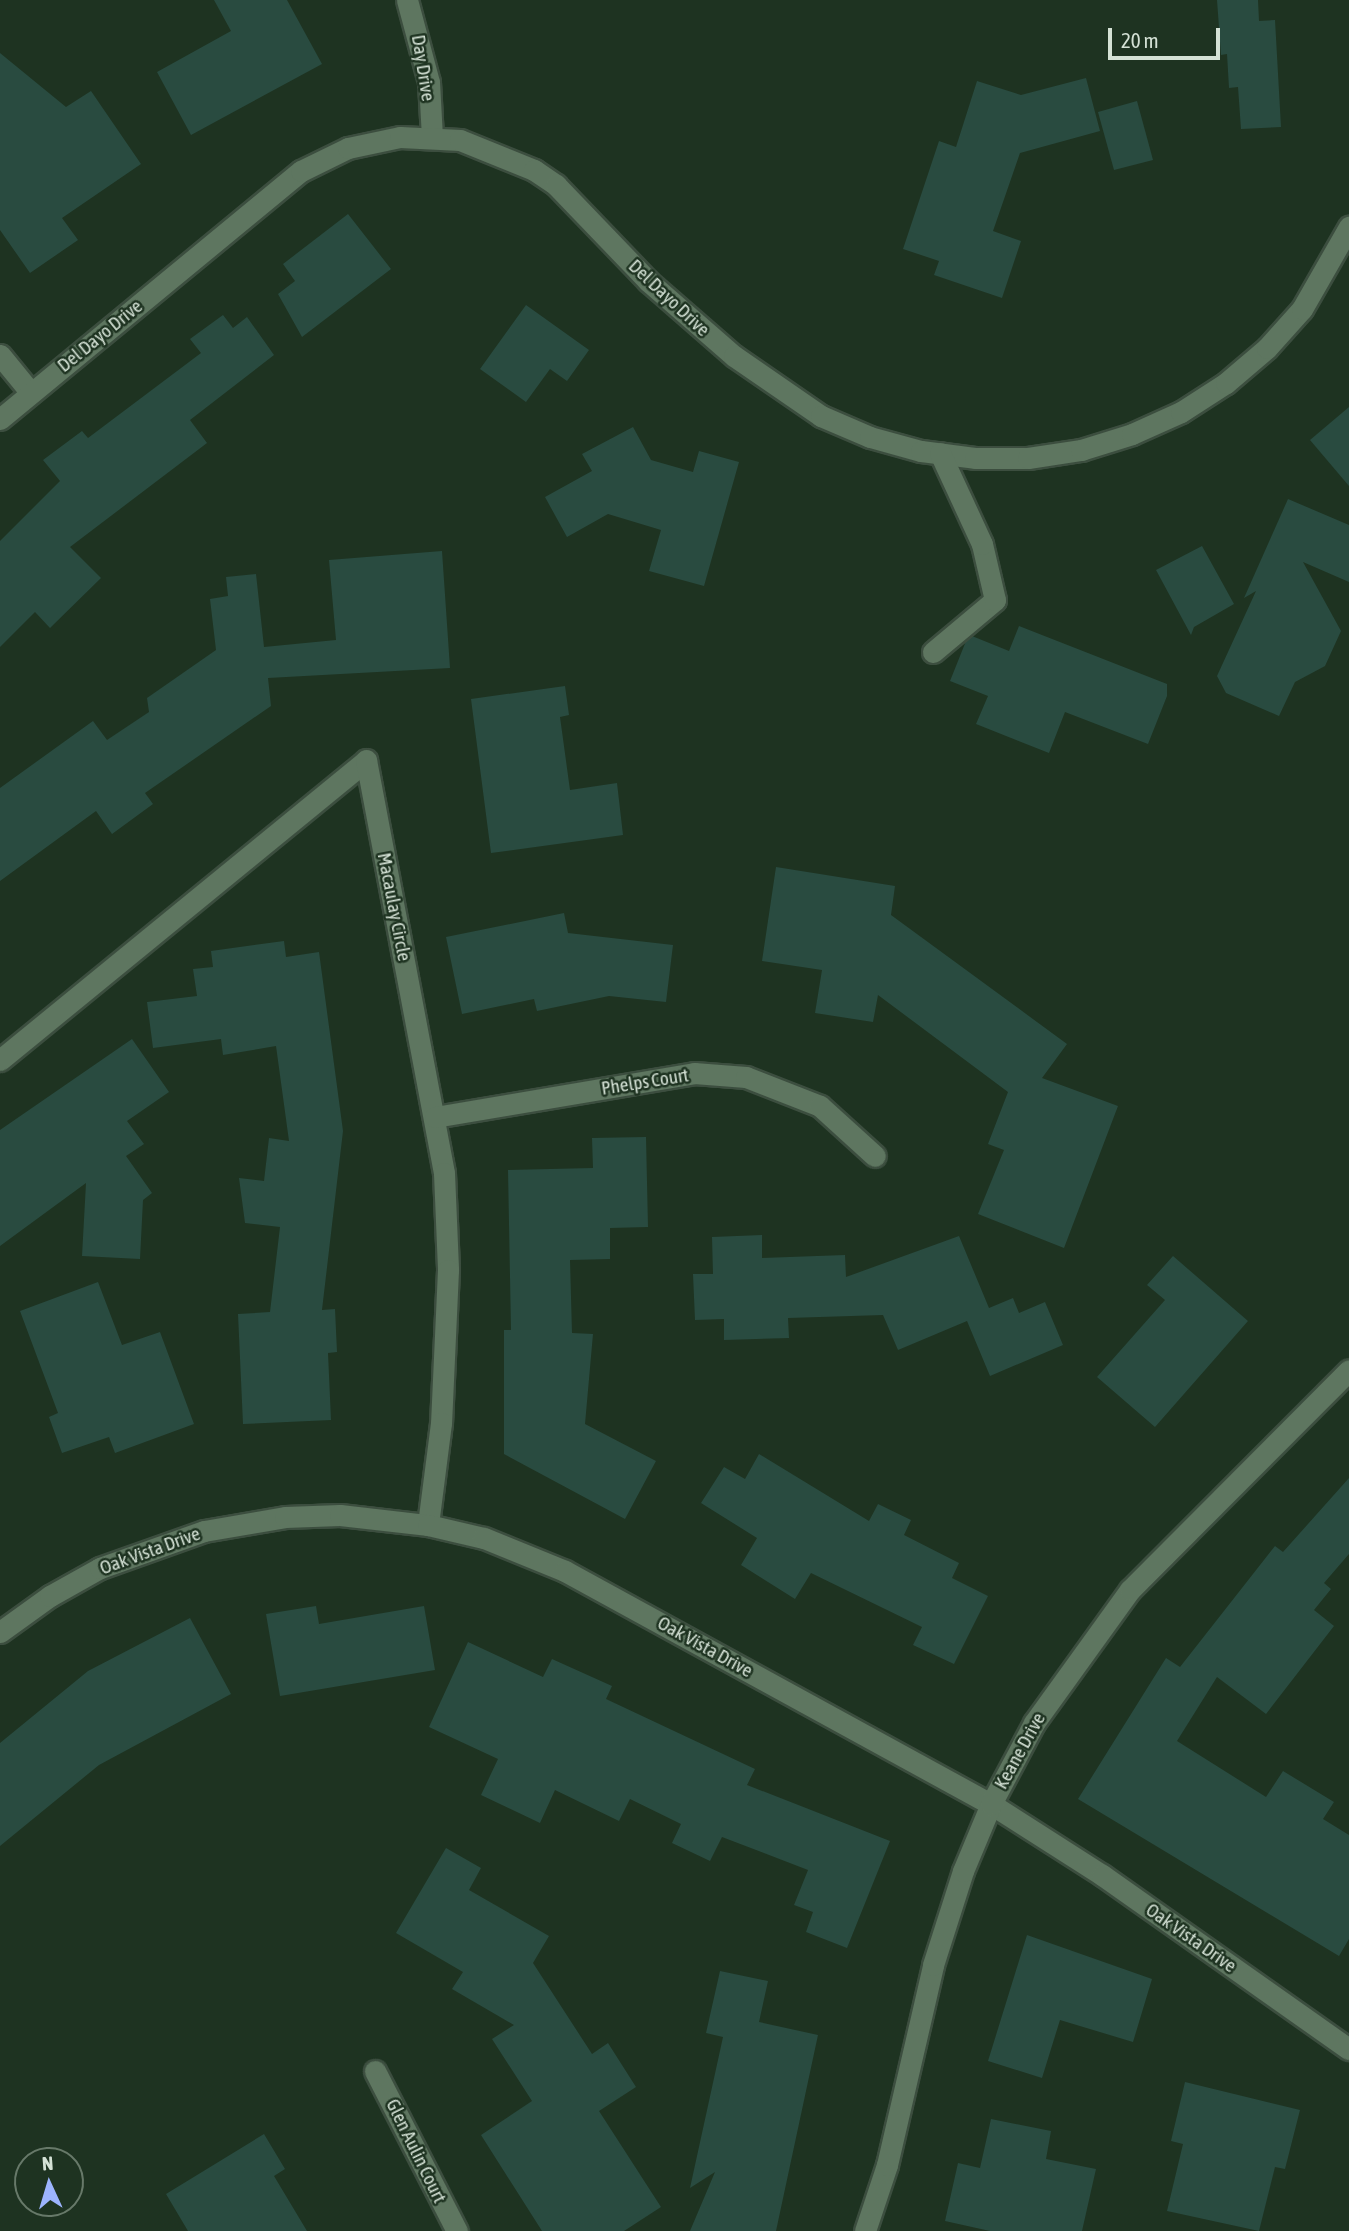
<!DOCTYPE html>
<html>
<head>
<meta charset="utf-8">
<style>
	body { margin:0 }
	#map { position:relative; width:1349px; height:2231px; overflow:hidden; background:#1e3321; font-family:"Asap Condensed",sans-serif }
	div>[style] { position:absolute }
	.building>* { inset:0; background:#294b40 }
	.roads { filter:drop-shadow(2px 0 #3c4e3f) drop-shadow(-2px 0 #3c4e3f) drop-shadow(0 2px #3c4e3f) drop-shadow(0 -2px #3c4e3f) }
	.minor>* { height:21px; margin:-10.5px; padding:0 10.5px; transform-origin:10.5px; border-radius:10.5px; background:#5e7660 }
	span { translate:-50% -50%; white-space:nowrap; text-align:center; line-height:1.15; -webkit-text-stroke:5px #1e3321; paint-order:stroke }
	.street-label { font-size:19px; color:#d4e1d5 }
	.north { position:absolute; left:14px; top:2147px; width:70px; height:70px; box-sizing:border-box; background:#1e3321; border:2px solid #677969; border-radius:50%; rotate:356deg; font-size:19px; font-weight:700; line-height:28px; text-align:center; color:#d4e1d5 }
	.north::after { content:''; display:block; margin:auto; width:24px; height:32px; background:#9cb4fd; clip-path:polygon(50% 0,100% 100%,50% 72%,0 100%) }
	.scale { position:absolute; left:1108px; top:28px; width:112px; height:32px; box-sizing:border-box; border:4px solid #d4e1d5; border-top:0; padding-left:9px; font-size:21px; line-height:24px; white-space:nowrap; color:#d4e1d5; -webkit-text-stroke:5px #1e3321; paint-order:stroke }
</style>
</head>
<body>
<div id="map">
	<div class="building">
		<div style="clip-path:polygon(214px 0,287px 0,322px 64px,191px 135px,157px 72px,231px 31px)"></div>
		<div style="clip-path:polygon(1217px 0,1258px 0,1259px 21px,1275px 20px,1281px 127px,1241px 129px,1238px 87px,1229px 88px,1227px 54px,1221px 55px)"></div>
		<div style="clip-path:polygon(0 53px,66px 107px,91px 91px,141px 164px,62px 218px,78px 240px,30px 273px,0 230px)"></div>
		<div style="clip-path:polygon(1086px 78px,1100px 131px,1020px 153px,993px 231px,1021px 241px,1002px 298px,934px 275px,939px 261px,903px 249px,939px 141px,956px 147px,977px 81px,1021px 95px)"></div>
		<div style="clip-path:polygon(1137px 101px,1153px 160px,1114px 170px,1098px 112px)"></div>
		<div style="clip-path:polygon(348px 214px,391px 269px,302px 337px,278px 294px,295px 281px,283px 264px)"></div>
		<div style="clip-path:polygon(526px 305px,589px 350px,567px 381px,550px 369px,526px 402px,480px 369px)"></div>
		<div style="clip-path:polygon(223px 315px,233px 328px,247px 317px,274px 355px,190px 420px,207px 443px,70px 547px,101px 578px,50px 628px,35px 612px,0 647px,0 541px,60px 481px,43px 460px,82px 431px,88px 438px,201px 353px,190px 339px)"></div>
		<div style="clip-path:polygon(1349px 407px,1349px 486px,1310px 440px)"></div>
		<div style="clip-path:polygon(633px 427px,651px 460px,693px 472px,699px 451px,739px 462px,704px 586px,649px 571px,661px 530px,608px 514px,567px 537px,545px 497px,592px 471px,582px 454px)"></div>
		<div style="clip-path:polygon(1288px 499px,1349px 525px,1349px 582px,1303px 562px,1341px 631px,1325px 666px,1295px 682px,1279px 716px,1226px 693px,1217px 676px,1256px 591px,1244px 598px)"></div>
		<div style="clip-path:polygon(1202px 546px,1234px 604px,1194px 627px,1191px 635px,1156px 570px)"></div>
		<div style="clip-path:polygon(442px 551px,450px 668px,268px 678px,271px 706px,145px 793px,153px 804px,112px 834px,96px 811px,0 881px,0 788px,93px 721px,107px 740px,149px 712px,147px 698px,216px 650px,210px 599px,228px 596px,226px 577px,256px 574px,264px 647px,336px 640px,329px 560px)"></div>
		<div style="clip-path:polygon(1019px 626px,1167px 684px,1167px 696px,1148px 744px,1065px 712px,1049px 753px,976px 724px,988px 696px,950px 681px,966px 641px,972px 636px,1009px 651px)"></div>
		<div style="clip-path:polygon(565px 686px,569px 715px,560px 717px,570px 790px,617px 783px,623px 835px,491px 853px,471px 699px)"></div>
		<div style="clip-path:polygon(776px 867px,895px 886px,891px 915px,1067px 1044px,1042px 1078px,1118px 1106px,1064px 1248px,978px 1214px,1004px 1150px,988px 1144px,1008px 1092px,878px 995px,873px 1022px,815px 1013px,822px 970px,762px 961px)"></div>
		<div style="clip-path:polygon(564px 913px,568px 933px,673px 945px,666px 1002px,609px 996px,537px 1011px,534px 999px,462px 1014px,446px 937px)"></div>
		<div style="clip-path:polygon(284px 941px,286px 957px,319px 952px,343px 1131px,322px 1310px,335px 1309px,337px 1352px,328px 1353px,331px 1420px,243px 1424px,238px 1314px,270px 1312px,280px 1227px,245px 1223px,239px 1178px,264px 1181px,269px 1138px,289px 1141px,276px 1046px,223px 1055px,221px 1039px,153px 1048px,147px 1002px,197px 996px,193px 969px,213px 967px,211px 951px)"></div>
		<div style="clip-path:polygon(132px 1039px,169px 1092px,127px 1121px,144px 1144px,126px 1156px,152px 1193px,143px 1200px,140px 1259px,82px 1256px,86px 1183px,0 1246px,0 1130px)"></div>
		<div style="clip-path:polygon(646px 1137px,648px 1227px,610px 1228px,610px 1259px,570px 1260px,572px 1333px,593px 1334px,585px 1424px,656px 1461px,625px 1519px,504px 1454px,504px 1330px,511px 1330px,508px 1170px,593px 1168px,592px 1138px)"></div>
		<div style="clip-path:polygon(762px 1235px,762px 1258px,845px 1255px,846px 1277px,959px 1236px,989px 1308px,1013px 1298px,1019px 1313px,1045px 1302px,1063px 1345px,990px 1376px,967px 1321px,898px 1350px,883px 1315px,788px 1318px,789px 1338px,724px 1340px,724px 1319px,695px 1320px,693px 1274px,713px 1274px,712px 1237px)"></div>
		<div style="clip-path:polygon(1173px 1256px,1248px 1321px,1155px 1427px,1097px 1377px,1165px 1300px,1147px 1285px)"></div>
		<div style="clip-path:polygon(98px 1282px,122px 1345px,160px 1332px,194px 1424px,115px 1453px,109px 1437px,62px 1453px,49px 1417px,58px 1413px,20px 1311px)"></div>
		<div style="clip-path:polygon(759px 1454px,869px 1521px,878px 1504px,911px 1520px,904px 1535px,959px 1563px,952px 1578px,988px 1596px,954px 1664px,913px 1645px,922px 1627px,811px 1573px,795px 1599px,741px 1565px,757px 1538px,701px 1503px,724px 1467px,745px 1479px)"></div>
		<div style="clip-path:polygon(1349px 1478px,1349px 1554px,1324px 1583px,1331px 1589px,1314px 1610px,1334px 1626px,1266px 1714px,1217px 1677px,1177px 1741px,1266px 1797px,1283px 1771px,1334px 1802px,1323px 1819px,1349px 1835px,1349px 1939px,1339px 1956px,1078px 1799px,1166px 1658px,1180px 1667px,1275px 1546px,1283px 1552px)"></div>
		<div style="clip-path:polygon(316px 1606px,319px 1624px,424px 1606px,435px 1670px,280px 1696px,266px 1614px)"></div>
		<div style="clip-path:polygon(190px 1618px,231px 1694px,99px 1765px,0 1846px,0 1743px,88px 1671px)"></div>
		<div style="clip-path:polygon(468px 1642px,543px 1677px,552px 1659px,612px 1686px,606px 1699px,755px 1769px,747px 1785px,890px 1841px,847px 1948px,806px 1932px,813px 1912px,794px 1905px,808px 1870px,722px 1837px,710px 1861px,672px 1843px,681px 1824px,630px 1799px,619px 1821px,555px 1790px,540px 1823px,481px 1795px,498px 1759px,429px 1727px)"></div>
		<div style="clip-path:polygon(446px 1848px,481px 1868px,469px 1890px,549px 1936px,533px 1963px,592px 2054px,608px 2043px,636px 2087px,599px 2111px,661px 2207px,624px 2231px,542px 2231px,481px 2135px,532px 2101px,492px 2039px,514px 2025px,452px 1989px,463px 1972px,396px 1933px)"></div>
		<div style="clip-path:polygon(1027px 1935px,1152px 1979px,1133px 2042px,1060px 2020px,1042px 2078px,988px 2061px)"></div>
		<div style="clip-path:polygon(720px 1971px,768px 1981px,759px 2022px,818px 2035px,776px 2231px,690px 2231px,715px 2172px,690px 2188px,723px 2037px,706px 2033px)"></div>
		<div style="clip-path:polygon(1185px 2082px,1300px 2110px,1285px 2169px,1275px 2167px,1259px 2231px,1167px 2211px,1183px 2144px,1171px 2141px)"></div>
		<div style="clip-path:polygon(991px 2119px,1051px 2131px,1046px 2159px,1096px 2169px,1082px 2231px,990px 2231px,945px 2221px,958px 2163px,980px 2168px)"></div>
		<div style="clip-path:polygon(264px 2134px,285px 2169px,274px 2176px,307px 2231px,188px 2231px,166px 2194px)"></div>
	</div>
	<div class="roads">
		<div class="minor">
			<div style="left:407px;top:0;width:85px;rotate:75deg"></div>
			<div style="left:429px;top:82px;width:55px;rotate:86.9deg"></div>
			<div style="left:0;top:355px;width:49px;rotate:50.8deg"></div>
			<div style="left:0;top:419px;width:390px;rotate:-39.5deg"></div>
			<div style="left:301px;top:171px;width:52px;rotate:-26.1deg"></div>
			<div style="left:348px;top:148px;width:53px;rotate:-11.9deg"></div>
			<div style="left:400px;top:137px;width:60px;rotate:2.9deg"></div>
			<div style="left:460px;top:140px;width:80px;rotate:22.1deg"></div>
			<div style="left:534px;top:170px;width:27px;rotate:34deg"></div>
			<div style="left:556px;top:185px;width:133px;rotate:46.2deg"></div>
			<div style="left:648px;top:281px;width:114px;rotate:41.1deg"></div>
			<div style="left:734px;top:356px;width:106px;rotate:34.6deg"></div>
			<div style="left:821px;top:416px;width:53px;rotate:23.2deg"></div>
			<div style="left:870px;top:437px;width:53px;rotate:15.4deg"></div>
			<div style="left:921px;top:451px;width:54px;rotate:7.4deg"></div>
			<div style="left:975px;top:458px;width:53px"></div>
			<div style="left:1028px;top:458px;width:54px;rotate:-8.6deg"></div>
			<div style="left:1081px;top:450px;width:53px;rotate:-17.4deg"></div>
			<div style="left:1132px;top:434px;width:54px;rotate:-24.2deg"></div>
			<div style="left:1181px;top:412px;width:54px;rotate:-32.8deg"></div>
			<div style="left:1226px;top:383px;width:54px;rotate:-40.5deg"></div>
			<div style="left:1267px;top:348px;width:52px;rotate:-48.1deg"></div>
			<div style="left:1302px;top:309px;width:95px;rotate:-60.2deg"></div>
			<div style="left:933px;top:652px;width:81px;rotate:-40deg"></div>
			<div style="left:995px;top:600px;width:57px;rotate:-103.1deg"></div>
			<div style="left:982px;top:544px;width:100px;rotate:-114.8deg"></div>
			<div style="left:0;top:1060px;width:473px;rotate:-39.3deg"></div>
			<div style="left:366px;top:760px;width:420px;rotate:79.3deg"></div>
			<div style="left:444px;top:1173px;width:97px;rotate:87.6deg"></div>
			<div style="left:448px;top:1270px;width:153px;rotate:92.6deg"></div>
			<div style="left:441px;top:1423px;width:103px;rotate:97.3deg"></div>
			<div style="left:435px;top:1117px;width:263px;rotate:-9.6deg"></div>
			<div style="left:694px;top:1073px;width:52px;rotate:4.4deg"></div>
			<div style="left:746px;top:1077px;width:79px;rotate:21.4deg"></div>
			<div style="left:820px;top:1106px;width:74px;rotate:42.3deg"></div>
			<div style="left:0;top:1632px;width:62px;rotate:-35.8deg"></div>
			<div style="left:50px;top:1596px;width:57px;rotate:-29.2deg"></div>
			<div style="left:100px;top:1568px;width:110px;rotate:-19.6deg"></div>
			<div style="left:204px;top:1531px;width:82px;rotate:-9.8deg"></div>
			<div style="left:285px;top:1517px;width:55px;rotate:-2.1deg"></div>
			<div style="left:340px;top:1515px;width:89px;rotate:6.5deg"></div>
			<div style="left:428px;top:1525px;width:57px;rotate:13.1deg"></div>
			<div style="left:484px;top:1538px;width:87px;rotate:22.2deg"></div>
			<div style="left:565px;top:1571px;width:486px;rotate:28.7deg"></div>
			<div style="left:991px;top:1804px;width:132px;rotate:32.6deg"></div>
			<div style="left:1102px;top:1875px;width:302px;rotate:35.2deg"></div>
			<div style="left:375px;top:2071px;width:180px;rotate:62.9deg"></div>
			<div style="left:865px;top:2231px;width:70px;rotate:-71.6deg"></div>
			<div style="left:887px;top:2165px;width:205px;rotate:-77deg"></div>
			<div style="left:933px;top:1965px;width:99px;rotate:-72.3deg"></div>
			<div style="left:963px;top:1871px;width:73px;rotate:-67.3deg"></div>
			<div style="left:991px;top:1804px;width:92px;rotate:-62deg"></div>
			<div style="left:1034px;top:1723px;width:164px;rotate:-54.2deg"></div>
			<div style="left:1130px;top:1590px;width:310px;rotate:-45.1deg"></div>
		</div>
	</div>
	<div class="street-label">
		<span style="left:423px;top:68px;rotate:81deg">Day Drive</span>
		<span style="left:669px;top:298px;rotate:43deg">Del Dayo Drive</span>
		<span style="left:100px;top:336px;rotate:-39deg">Del Dayo Drive</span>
		<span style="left:394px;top:907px;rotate:79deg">Macaulay Circle</span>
		<span style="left:645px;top:1082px;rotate:-9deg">Phelps Court</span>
		<span style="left:150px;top:1551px;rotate:-20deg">Oak Vista Drive</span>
		<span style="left:705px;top:1647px;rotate:29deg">Oak Vista Drive</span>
		<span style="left:1020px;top:1751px;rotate:-61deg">Keane Drive</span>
		<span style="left:1191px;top:1938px;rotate:35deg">Oak Vista Drive</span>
		<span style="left:416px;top:2151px;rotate:64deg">Glen Aulin Court</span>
	</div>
	<div class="north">N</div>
	<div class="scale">20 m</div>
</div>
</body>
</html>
